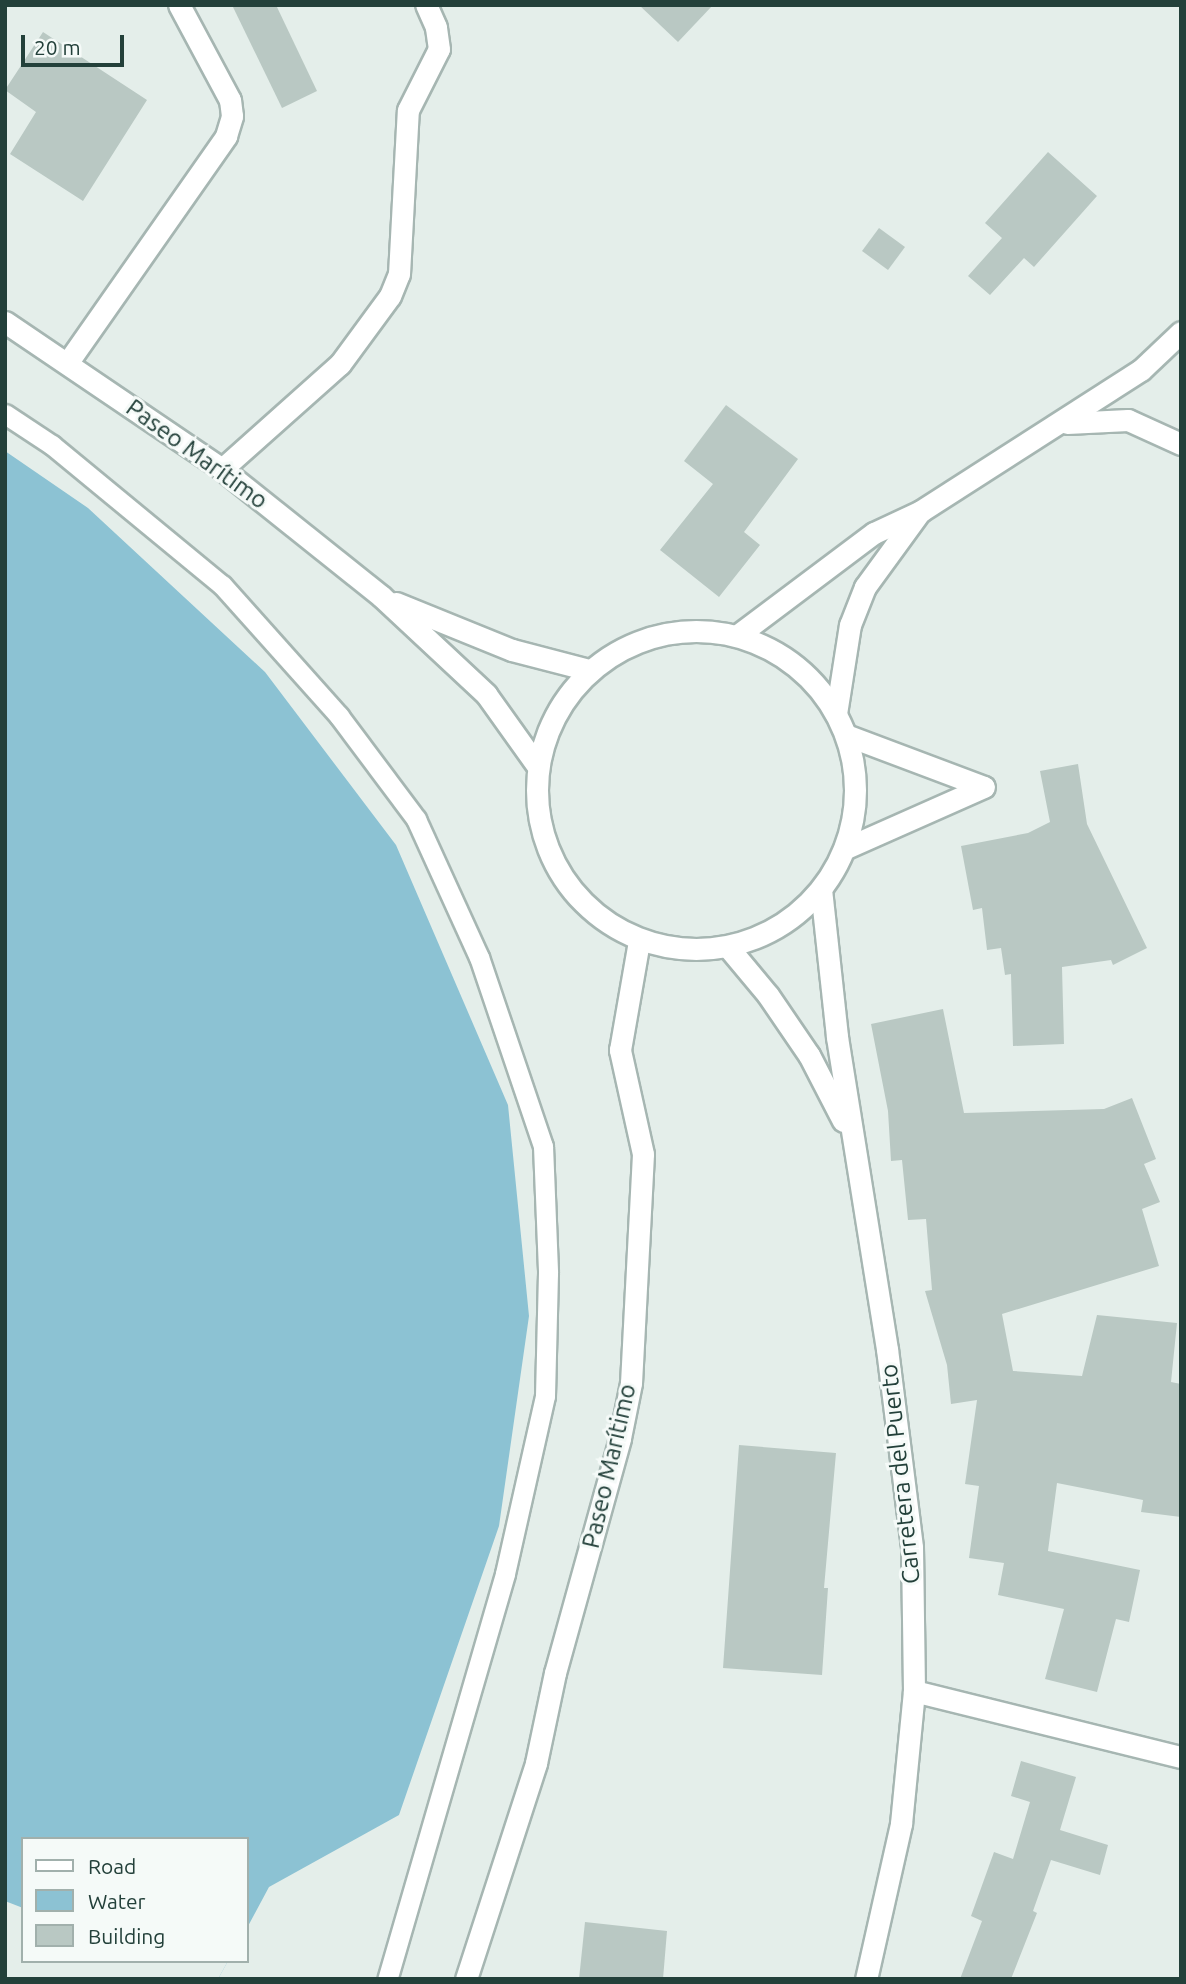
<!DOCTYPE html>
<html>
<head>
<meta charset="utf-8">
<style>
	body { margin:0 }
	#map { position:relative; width:1186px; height:1984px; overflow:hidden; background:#e4eeea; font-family:Ubuntu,sans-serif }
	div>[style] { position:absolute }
	.water>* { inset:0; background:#8cc2d3 }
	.pier>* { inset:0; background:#e4eeea }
	.building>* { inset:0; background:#b9c8c3 }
	.roads { filter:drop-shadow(2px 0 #a6b6b2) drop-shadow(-2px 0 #a6b6b2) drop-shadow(0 2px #a6b6b2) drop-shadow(0 -2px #a6b6b2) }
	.pedestrian>* { height:19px; margin:-9.5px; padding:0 9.5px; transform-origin:9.5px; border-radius:9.5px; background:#fff }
	.minor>* { height:21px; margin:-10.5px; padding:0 10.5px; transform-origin:10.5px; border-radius:10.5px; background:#fff }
	.tertiary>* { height:21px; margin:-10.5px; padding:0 10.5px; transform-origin:10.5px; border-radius:10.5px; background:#fff }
	.secondary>* { height:21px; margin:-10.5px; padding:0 10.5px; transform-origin:10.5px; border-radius:10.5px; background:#fff }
	.secondary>.ring { margin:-10.5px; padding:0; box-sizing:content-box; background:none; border:21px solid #fff; border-radius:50% }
	span { translate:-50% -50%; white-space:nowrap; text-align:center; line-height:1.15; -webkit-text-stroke:6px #f5faf8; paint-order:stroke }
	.street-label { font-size:24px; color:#23403a }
	.frame { position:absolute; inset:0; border:7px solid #23403a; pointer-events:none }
	.legend { position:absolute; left:21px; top:1837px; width:228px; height:126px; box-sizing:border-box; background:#f5faf8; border:2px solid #a1b0ac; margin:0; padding:9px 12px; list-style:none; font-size:21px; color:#23403a }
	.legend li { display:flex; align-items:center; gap:14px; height:35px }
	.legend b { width:35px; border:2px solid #a1b0ac }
	.scale { position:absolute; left:21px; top:35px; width:103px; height:32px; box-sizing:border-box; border:4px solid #23403a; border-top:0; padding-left:9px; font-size:21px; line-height:24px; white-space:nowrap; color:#23403a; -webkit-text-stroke:5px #f5faf8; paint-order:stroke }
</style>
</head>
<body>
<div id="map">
	<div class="water">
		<div style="clip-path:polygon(5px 451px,88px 508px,265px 672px,396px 845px,508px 1105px,529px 1316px,499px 1526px,399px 1815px,269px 1887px,247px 1928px,247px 1839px,23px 1839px,23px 1961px,228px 1961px,218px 1979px,5px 1979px)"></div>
	</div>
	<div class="pier">
		<div style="clip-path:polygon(5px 1901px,23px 1908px,23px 1961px,228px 1961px,218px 1979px,5px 1979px)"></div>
	</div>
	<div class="building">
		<div style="clip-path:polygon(232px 5px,276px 5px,317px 91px,282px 108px)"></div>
		<div style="clip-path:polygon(639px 5px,713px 5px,678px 42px)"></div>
		<div style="clip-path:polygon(43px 32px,147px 100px,83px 201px,10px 154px,36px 112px,5px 90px)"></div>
		<div style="clip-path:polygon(1048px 152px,1097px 196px,1034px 267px,1024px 258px,990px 295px,968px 276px,1002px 238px,985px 223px)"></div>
		<div style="clip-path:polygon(879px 228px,905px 247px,888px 270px,862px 251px)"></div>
		<div style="clip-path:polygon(726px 405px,798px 459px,744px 532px,760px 545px,719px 597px,660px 550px,713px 484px,684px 461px)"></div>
		<div style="clip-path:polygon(1078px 764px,1087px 824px,1147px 948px,1113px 965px,1111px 960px,1062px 967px,1064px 1044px,1013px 1046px,1011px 974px,1005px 975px,1001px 948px,987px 950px,982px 908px,973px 910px,961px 846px,1028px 833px,1050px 822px,1040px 771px)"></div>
		<div style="clip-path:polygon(943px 1009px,964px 1113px,1104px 1109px,1132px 1098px,1156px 1159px,1144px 1164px,1160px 1202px,1142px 1209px,1159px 1266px,1002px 1314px,1013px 1371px,1082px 1376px,1097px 1315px,1177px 1323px,1171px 1382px,1181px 1384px,1181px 1517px,1141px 1512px,1143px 1500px,1057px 1483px,1048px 1551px,1140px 1570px,1129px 1622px,1116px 1619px,1097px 1692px,1045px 1679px,1064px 1609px,998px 1595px,1004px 1563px,969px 1558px,979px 1486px,965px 1484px,977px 1400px,951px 1404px,947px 1365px,925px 1291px,932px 1290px,926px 1219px,908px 1220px,902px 1160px,891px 1161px,888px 1111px,871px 1024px)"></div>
		<div style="clip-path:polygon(739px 1445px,836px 1453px,824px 1588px,828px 1588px,822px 1675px,723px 1668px)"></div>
		<div style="clip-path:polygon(1021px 1761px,1076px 1777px,1060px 1830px,1108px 1845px,1100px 1875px,1051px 1860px,1033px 1911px,1037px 1913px,1011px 1979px,960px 1979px,982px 1921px,971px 1916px,994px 1852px,1013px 1859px,1030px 1802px,1011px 1796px)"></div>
		<div style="clip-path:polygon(585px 1922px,667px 1931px,663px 1979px,579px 1979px)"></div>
	</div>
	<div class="roads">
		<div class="pedestrian">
			<div style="left:5px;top:414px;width:56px;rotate:33.4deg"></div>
			<div style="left:52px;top:445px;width:220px;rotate:39.5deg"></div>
			<div style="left:222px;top:585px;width:176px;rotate:48.2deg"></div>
			<div style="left:339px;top:716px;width:129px;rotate:53.2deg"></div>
			<div style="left:416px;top:819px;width:152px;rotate:65.5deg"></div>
			<div style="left:479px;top:957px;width:200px;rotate:71.3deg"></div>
			<div style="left:543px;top:1146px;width:127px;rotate:87.7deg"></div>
			<div style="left:548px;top:1273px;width:123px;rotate:91.4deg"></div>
			<div style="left:545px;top:1396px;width:182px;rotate:102.7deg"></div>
			<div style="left:505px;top:1574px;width:422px;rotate:106.2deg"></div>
		</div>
		<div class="minor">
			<div style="left:68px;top:362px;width:276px;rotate:-55deg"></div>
			<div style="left:226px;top:136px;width:21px;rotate:-73deg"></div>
			<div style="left:232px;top:116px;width:16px;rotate:-97deg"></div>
			<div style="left:230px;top:100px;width:108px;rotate:-118.2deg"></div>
			<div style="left:222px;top:469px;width:158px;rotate:-41.7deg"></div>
			<div style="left:340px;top:364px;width:84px;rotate:-53.7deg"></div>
			<div style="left:390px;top:296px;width:24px;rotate:-68deg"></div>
			<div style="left:399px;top:274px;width:164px;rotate:-86.9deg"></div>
			<div style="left:408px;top:110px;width:68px;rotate:-63.1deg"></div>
			<div style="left:439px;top:49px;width:22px;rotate:-98deg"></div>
			<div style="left:436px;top:27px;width:24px;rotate:-114deg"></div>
			<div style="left:846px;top:735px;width:147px;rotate:20.6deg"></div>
			<div style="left:844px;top:849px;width:153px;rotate:-23.9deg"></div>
			<div style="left:914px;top:1691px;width:275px;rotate:13.9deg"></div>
		</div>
		<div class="tertiary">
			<div style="left:466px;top:1979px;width:227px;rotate:-72deg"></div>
			<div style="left:536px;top:1763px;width:92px;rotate:-78.1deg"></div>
			<div style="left:555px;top:1673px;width:244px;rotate:-74.5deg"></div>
			<div style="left:620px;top:1438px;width:56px;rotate:-78.7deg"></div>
			<div style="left:631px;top:1383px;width:229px;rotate:-87deg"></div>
			<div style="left:643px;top:1154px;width:107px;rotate:-102.5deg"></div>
			<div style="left:620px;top:1050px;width:111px;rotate:-80.1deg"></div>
		</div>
		<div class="secondary">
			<div style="left:5px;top:322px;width:262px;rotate:34.1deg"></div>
			<div style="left:222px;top:469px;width:203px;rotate:38.6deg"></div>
			<div style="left:381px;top:596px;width:144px;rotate:43deg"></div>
			<div style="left:486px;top:694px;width:90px;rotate:54.5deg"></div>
			<div style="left:1067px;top:423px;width:61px;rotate:-2.8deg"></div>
			<div style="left:1128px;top:420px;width:58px;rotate:24.4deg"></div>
			<div style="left:396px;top:603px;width:125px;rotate:22.1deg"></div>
			<div style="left:512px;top:650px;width:80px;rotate:14.6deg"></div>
			<div class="ring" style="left:537px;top:631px;width:297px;height:297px"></div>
			<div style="left:738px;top:635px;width:170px;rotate:-36.9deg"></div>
			<div style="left:874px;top:533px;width:52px;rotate:-25.1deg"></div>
			<div style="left:921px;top:511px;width:261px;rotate:-32.7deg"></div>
			<div style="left:1141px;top:370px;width:55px;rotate:-43.5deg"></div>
			<div style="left:836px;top:714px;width:90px;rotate:-81.1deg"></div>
			<div style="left:850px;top:625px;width:41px;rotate:-68.5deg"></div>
			<div style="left:865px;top:587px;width:92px;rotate:-53.9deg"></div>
			<div style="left:821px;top:889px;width:149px;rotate:83.8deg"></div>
			<div style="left:837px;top:1037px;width:316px;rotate:80.9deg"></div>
			<div style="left:887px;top:1349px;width:200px;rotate:82.8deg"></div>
			<div style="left:912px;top:1547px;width:144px;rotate:89.2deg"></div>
			<div style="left:914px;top:1691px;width:134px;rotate:95.6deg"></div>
			<div style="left:901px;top:1824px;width:159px;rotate:102.7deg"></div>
			<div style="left:728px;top:947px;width:62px;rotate:50.2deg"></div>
			<div style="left:768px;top:995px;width:73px;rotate:55.7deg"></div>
			<div style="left:809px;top:1055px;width:74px;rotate:62.7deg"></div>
		</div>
	</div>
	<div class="street-label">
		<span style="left:197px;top:454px;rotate:36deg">Paseo Marítimo</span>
		<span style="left:609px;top:1466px;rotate:-77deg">Paseo Marítimo</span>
		<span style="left:900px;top:1474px;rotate:-96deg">Carretera del Puerto</span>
	</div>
	<div class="frame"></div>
	<ul class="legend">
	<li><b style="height:9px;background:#fff"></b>Road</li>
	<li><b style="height:19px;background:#8cc2d3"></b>Water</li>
	<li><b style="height:19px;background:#b9c8c3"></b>Building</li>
	</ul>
	<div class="scale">20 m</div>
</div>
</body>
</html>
